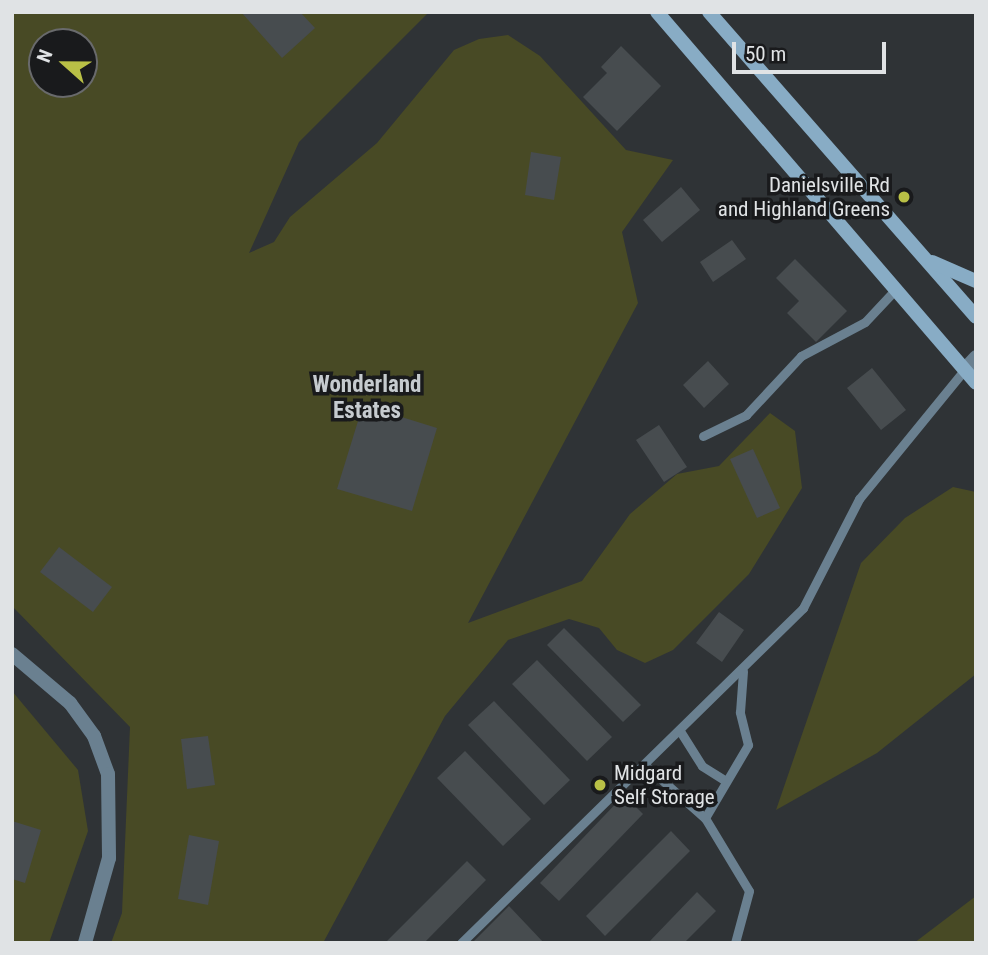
<!DOCTYPE html>
<html>
<head>
<meta charset="utf-8">
<style>
	body { margin:0 }
	#map { position:relative; width:988px; height:955px; overflow:hidden; background:#2f3336; font-family:"Roboto Condensed",sans-serif }
	div>[style] { position:absolute }
	.green>* { inset:0; background:#484a25 }
	.building>* { inset:0; background:#474c4f }
	.service>* { height:9px; margin:-4.5px; padding:0 4.5px; transform-origin:4.5px; border-radius:4.5px; background:#6a8090 }
	.minor>* { height:14px; margin:-7px; padding:0 7px; transform-origin:7px; border-radius:7px; background:#6a8090 }
	.secondary>* { height:14px; margin:-7px; padding:0 7px; transform-origin:7px; border-radius:7px; background:#88acc5 }
	.dots>* { width:19px; height:19px; translate:-50% -50%; box-sizing:border-box; border:4px solid #191a1c; border-radius:50% }
	span { translate:-50% -50%; white-space:nowrap; text-align:center; line-height:1.15; -webkit-text-stroke:7px #191a1c; paint-order:stroke }
	.poi-label { font-size:21px; color:#e0e3e5 }
	.right { translate:-100% -50%; text-align:right }
	.left { translate:0 -50%; text-align:left }
	.neighbourhood-label { font-size:23px; color:#c6cbcf; font-weight:700 }
	.frame { position:absolute; inset:0; border:14px solid #e0e3e5; pointer-events:none }
	.north { position:absolute; left:28px; top:28px; width:70px; height:70px; box-sizing:border-box; background:#191a1c; border:2px solid #696a6c; border-radius:50%; rotate:291deg; font-size:19px; font-weight:700; line-height:28px; text-align:center; color:#e0e3e5 }
	.north::after { content:''; display:block; margin:auto; width:24px; height:32px; background:#b9c046; clip-path:polygon(50% 0,100% 100%,50% 72%,0 100%) }
	.scale { position:absolute; left:732px; top:42px; width:154px; height:32px; box-sizing:border-box; border:4px solid #e0e3e5; border-top:0; padding-left:9px; font-size:21px; line-height:24px; white-space:nowrap; color:#e0e3e5; -webkit-text-stroke:5px #191a1c; paint-order:stroke }
</style>
</head>
<body>
<div id="map">
	<div class="green">
		<div style="clip-path:polygon(evenodd,12px 12px,429px 12px,299px 142px,249px 253px,274px 242px,290px 217px,377px 143px,454px 50px,479px 39px,508px 35px,540px 56px,626px 150px,673px 160px,622px 232px,638px 303px,468px 623px,582px 581px,630px 514px,677px 474px,719px 466px,770px 413px,795px 431px,802px 488px,749px 574px,673px 650px,645px 663px,617px 650px,599px 628px,569px 619px,508px 640px,445px 716px,323px 943px,111px 943px,122px 913px,130px 727px,12px 606px,12px 12px,42px 42px,84px 42px,84px 84px,42px 84px,42px 42px)"></div>
		<div style="clip-path:polygon(953px 487px,976px 492px,976px 674px,877px 753px,776px 810px,861px 563px,905px 518px)"></div>
		<div style="clip-path:polygon(12px 691px,78px 770px,88px 831px,49px 943px,12px 943px)"></div>
		<div style="clip-path:polygon(976px 896px,976px 943px,914px 943px)"></div>
	</div>
	<div class="building">
		<div style="clip-path:polygon(241px 12px,300px 12px,315px 28px,282px 58px)"></div>
		<div style="clip-path:polygon(621px 46px,661px 86px,617px 131px,583px 97px,607px 73px,601px 67px)"></div>
		<div style="clip-path:polygon(531px 152px,561px 157px,554px 200px,525px 195px)"></div>
		<div style="clip-path:polygon(681px 187px,700px 210px,662px 242px,643px 220px)"></div>
		<div style="clip-path:polygon(732px 240px,746px 259px,713px 282px,700px 262px)"></div>
		<div style="clip-path:polygon(795px 259px,847px 311px,816px 342px,787px 313px,799px 301px,776px 278px)"></div>
		<div style="clip-path:polygon(708px 361px,729px 384px,704px 408px,683px 385px)"></div>
		<div style="clip-path:polygon(872px 368px,906px 410px,881px 430px,847px 388px)"></div>
		<div style="clip-path:polygon(363px 405px,437px 428px,412px 511px,337px 489px)"></div>
		<div style="clip-path:polygon(659px 425px,687px 467px,664px 482px,636px 440px)"></div>
		<div style="clip-path:polygon(753px 449px,780px 508px,757px 518px,730px 459px)"></div>
		<div style="clip-path:polygon(59px 547px,112px 587px,93px 612px,40px 572px)"></div>
		<div style="clip-path:polygon(719px 612px,744px 630px,722px 662px,696px 643px)"></div>
		<div style="clip-path:polygon(564px 628px,641px 705px,623px 722px,547px 645px)"></div>
		<div style="clip-path:polygon(537px 660px,612px 737px,587px 761px,512px 684px)"></div>
		<div style="clip-path:polygon(494px 701px,570px 780px,544px 805px,468px 725px)"></div>
		<div style="clip-path:polygon(208px 736px,215px 785px,187px 789px,181px 739px)"></div>
		<div style="clip-path:polygon(465px 751px,531px 819px,503px 846px,437px 778px)"></div>
		<div style="clip-path:polygon(624px 795px,643px 814px,559px 901px,540px 883px)"></div>
		<div style="clip-path:polygon(12px 821px,41px 830px,25px 883px,12px 879px)"></div>
		<div style="clip-path:polygon(671px 831px,690px 851px,605px 936px,586px 916px)"></div>
		<div style="clip-path:polygon(189px 835px,219px 841px,208px 905px,178px 899px)"></div>
		<div style="clip-path:polygon(467px 861px,486px 880px,424px 943px,385px 943px)"></div>
		<div style="clip-path:polygon(697px 892px,716px 911px,684px 943px,648px 943px)"></div>
		<div style="clip-path:polygon(509px 906px,544px 943px,472px 943px)"></div>
	</div>
	<div class="service">
		<div style="left:703px;top:436px;width:48px;rotate:-26deg"></div>
		<div style="left:746px;top:415px;width:81px;rotate:-47deg"></div>
		<div style="left:801px;top:356px;width:72px;rotate:-28deg"></div>
		<div style="left:865px;top:322px;width:45px;rotate:-46.8deg"></div>
		<div style="left:680px;top:731px;width:41px;rotate:57.8deg"></div>
		<div style="left:702px;top:766px;width:28px;rotate:32deg"></div>
		<div style="left:645px;top:765px;width:80px;rotate:41.5deg"></div>
		<div style="left:705px;top:818px;width:85px;rotate:58.9deg"></div>
		<div style="left:749px;top:891px;width:54px;rotate:105.1deg"></div>
		<div style="left:705px;top:818px;width:85px;rotate:-59.5deg"></div>
		<div style="left:748px;top:745px;width:34px;rotate:-104deg"></div>
		<div style="left:740px;top:712px;width:41px;rotate:-85.8deg"></div>
		<div style="left:461px;top:943px;width:479px;rotate:-44.4deg"></div>
		<div style="left:803px;top:608px;width:123px;rotate:-62.8deg"></div>
		<div style="left:859px;top:499px;width:168px;rotate:-50.8deg"></div>
	</div>
	<div class="minor">
		<div style="left:965px;top:369px;width:16px;rotate:-47deg"></div>
		<div style="left:12px;top:654px;width:76px;rotate:40.2deg"></div>
		<div style="left:70px;top:703px;width:41px;rotate:54deg"></div>
		<div style="left:94px;top:736px;width:40px;rotate:69.8deg"></div>
		<div style="left:108px;top:774px;width:84px;rotate:89.3deg"></div>
		<div style="left:109px;top:858px;width:88px;rotate:105.8deg"></div>
	</div>
	<div class="secondary">
		<div style="left:657px;top:12px;width:489px;rotate:49.3deg"></div>
		<div style="left:709px;top:12px;width:405px;rotate:48.8deg"></div>
		<div style="left:932px;top:262px;width:48px;rotate:23.4deg"></div>
	</div>
	<div class="dots">
		<div style="left:904px;top:197px;background:#b9c046"></div>
		<div style="left:600px;top:785px;background:#b9c046"></div>
	</div>
	<div class="poi-label">
		<span class="right" style="left:890px;top:197px">Danielsville Rd<br>and Highland Greens</span>
		<span class="left" style="left:614px;top:785px">Midgard<br>Self Storage</span>
	</div>
	<div class="neighbourhood-label">
		<span style="left:367px;top:398px">Wonderland<br>Estates</span>
	</div>
	<div class="frame"></div>
	<div class="north">N</div>
	<div class="scale">50 m</div>
</div>
</body>
</html>
